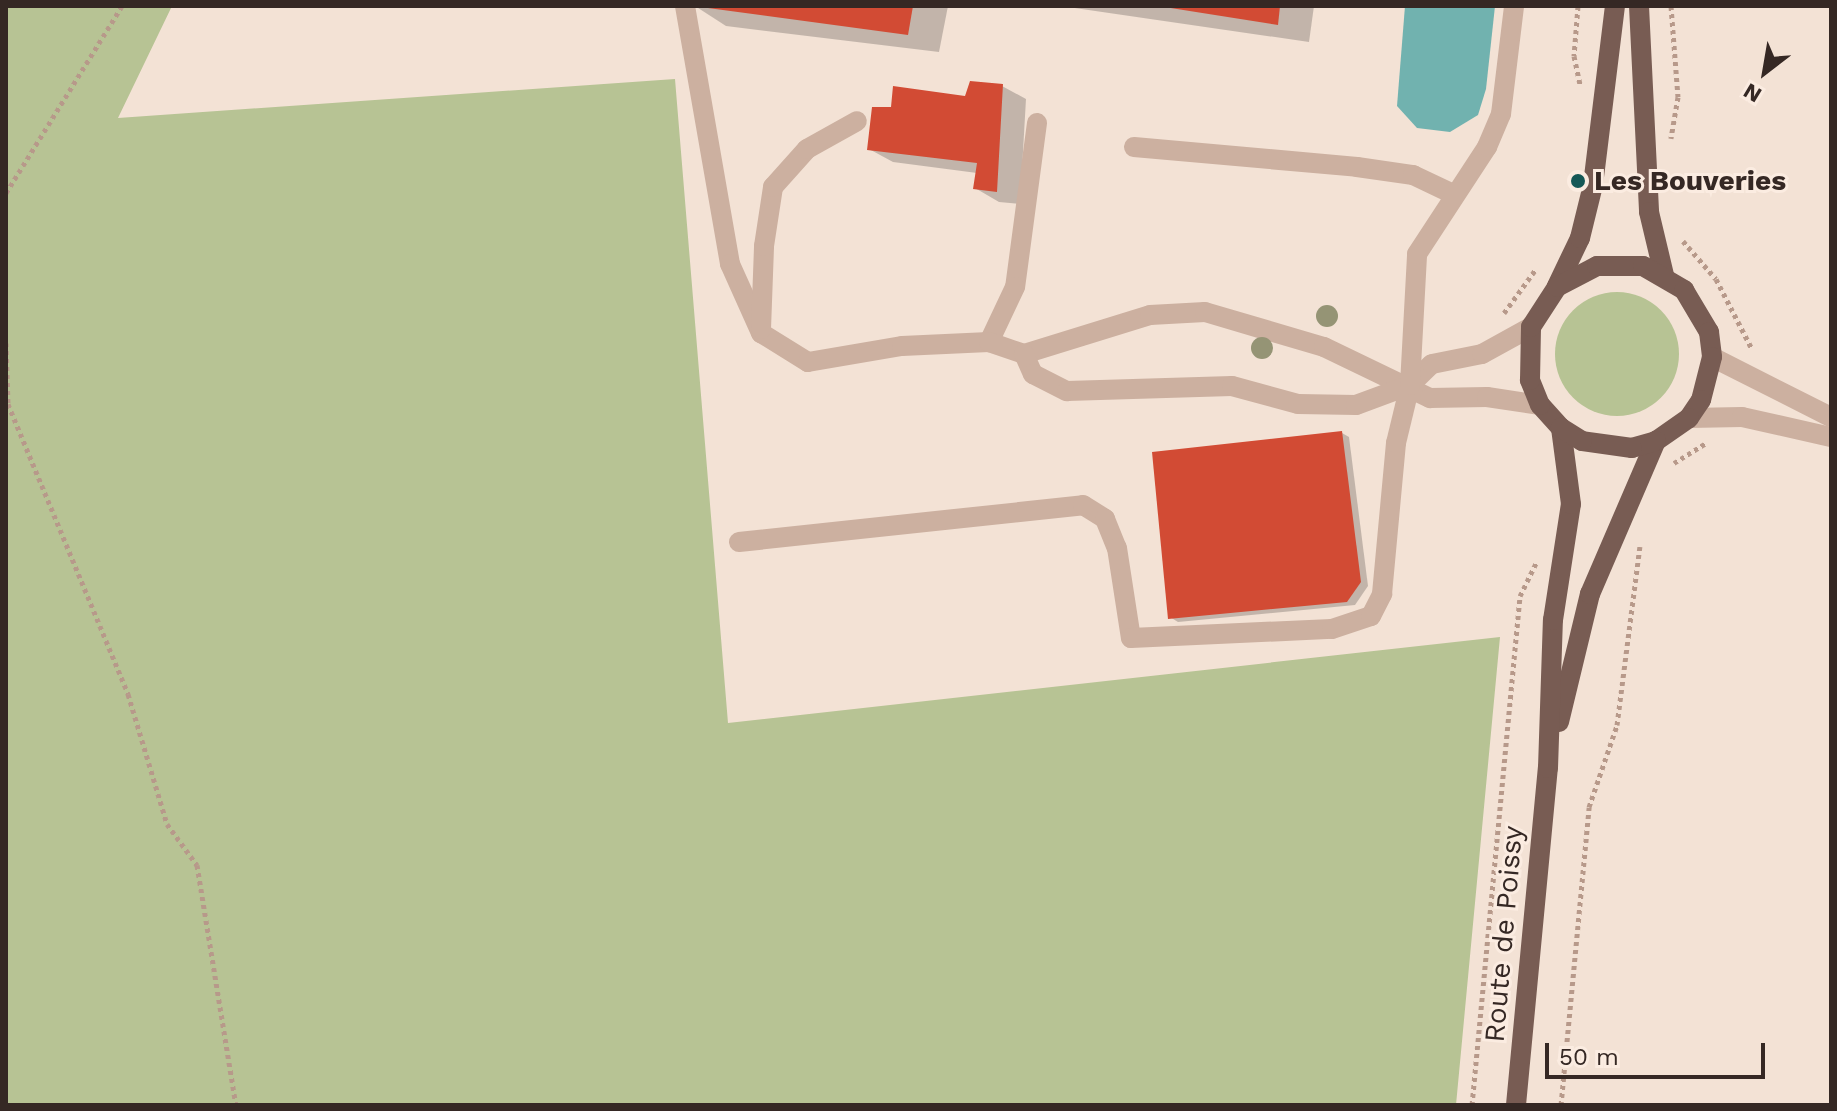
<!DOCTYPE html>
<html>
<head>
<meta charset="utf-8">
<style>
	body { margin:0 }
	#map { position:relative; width:1837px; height:1111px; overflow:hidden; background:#f3e2d5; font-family:"Work Sans",sans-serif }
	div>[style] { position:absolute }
	.green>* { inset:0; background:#b7c394 }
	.round { border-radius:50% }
	.water>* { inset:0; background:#71b2af }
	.shadow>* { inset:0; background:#0003 }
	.building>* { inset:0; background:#d24b34 }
	.path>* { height:5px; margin-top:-2.5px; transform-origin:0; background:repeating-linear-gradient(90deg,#b7998a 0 4px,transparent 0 8px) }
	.minor>* { height:20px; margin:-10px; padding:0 10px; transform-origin:10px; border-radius:10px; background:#ccb0a0 }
	.major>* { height:20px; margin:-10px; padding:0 10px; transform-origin:10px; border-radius:10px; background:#785c53 }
	.trees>* { width:22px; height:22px; margin:-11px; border-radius:50%; background:#959475 }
	.dots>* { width:22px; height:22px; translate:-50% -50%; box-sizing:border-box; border:4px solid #fbece1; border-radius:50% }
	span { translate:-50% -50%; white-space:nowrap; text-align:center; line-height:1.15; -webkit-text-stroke:6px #fbece1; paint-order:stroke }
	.poi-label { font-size:28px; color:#352824; font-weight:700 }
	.left { translate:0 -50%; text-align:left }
	.street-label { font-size:28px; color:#352824 }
	.frame { position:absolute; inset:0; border:8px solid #352824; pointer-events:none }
	.north { position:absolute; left:1725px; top:32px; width:80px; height:80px; -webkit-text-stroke:6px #fbece1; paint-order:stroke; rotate:211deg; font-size:22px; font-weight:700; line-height:32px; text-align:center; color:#352824 }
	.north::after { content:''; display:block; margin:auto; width:28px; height:36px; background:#352824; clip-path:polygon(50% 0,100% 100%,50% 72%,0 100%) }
	.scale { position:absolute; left:1545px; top:1043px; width:220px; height:36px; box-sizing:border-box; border:4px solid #352824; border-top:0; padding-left:10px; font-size:24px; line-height:28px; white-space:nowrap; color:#352824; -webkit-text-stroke:6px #fbece1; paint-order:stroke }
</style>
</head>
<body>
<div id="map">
	<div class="green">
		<div style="clip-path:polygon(6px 6px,172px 6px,118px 118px,675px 79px,728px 723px,1500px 637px,1456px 1105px,6px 1105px)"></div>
		<div class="round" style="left:1555px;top:292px;width:124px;height:124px"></div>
	</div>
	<div class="water">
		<div style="clip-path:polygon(1405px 6px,1495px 6px,1486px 89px,1478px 115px,1450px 132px,1417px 128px,1397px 106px)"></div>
	</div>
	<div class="shadow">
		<div style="clip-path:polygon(695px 6px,948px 6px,939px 52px,726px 26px)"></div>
		<div style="clip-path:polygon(1061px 6px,1314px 6px,1309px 42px)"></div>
		<div style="clip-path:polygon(1002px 86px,1026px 99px,1020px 204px,999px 202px,975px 188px,977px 173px,893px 162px,869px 149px,893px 109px,967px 98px)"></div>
		<div style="clip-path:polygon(1342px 433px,1349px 437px,1368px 586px,1355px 605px,1178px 622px,1170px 617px)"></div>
	</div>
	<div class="building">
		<div style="clip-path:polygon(693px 6px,913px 6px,908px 35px)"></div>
		<div style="clip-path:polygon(1158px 6px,1280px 6px,1278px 25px)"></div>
		<div style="clip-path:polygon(970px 81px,1003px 84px,997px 192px,973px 189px,977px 163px,867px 150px,872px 107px,891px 107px,893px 86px,965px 96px)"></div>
		<div style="clip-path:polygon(1342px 431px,1361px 582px,1347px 602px,1168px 619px,1152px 452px)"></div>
	</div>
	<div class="path">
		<div style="left:1578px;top:6px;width:50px;rotate:94.6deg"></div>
		<div style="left:1574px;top:56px;width:29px;rotate:78deg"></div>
		<div style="left:1671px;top:6px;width:91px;rotate:85.6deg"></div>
		<div style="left:1678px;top:97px;width:42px;rotate:99.7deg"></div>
		<div style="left:6px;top:193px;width:220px;rotate:-58.2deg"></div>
		<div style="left:1683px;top:241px;width:50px;rotate:49deg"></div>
		<div style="left:1716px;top:279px;width:79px;rotate:62.8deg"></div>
		<div style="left:1504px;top:313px;width:54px;rotate:-54deg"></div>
		<div style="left:6px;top:343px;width:61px;rotate:88.1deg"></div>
		<div style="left:8px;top:404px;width:314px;rotate:67.5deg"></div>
		<div style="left:128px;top:694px;width:136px;rotate:73.3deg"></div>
		<div style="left:167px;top:824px;width:51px;rotate:53.8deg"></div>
		<div style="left:197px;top:865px;width:243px;rotate:80.8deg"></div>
		<div style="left:1674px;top:463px;width:38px;rotate:-32deg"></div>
		<div style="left:1472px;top:1105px;width:511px;rotate:-84.61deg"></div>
		<div style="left:1520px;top:596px;width:37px;rotate:-64deg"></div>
		<div style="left:1561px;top:1105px;width:299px;rotate:-84.6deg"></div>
		<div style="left:1589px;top:807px;width:87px;rotate:-71.1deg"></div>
		<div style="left:1617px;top:725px;width:180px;rotate:-82.7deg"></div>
	</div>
	<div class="minor">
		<div style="left:685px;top:6px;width:262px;rotate:80.1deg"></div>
		<div style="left:730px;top:264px;width:76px;rotate:65.8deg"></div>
		<div style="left:761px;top:333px;width:55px;rotate:31.7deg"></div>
		<div style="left:808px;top:362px;width:95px;rotate:-9.7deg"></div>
		<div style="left:902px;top:346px;width:87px;rotate:-2.6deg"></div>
		<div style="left:1037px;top:123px;width:165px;rotate:97.6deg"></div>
		<div style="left:1015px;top:287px;width:61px;rotate:115.3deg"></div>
		<div style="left:989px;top:342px;width:37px;rotate:19deg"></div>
		<div style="left:1024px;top:354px;width:132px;rotate:-17.2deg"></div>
		<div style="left:1150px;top:315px;width:55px;rotate:-3.1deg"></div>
		<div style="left:1205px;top:312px;width:124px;rotate:16.4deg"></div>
		<div style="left:1324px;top:347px;width:118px;rotate:25.7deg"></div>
		<div style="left:1430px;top:398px;width:57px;rotate:-1deg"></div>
		<div style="left:1487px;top:397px;width:54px;rotate:8.6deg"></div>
		<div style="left:1134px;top:147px;width:224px;rotate:5.1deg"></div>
		<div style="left:1357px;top:167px;width:57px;rotate:8.1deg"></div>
		<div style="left:1413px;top:175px;width:44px;rotate:25.4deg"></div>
		<div style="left:761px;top:329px;width:83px;rotate:-87.9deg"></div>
		<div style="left:764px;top:246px;width:60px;rotate:-81.3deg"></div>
		<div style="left:773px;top:187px;width:51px;rotate:-48.2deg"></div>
		<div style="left:807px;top:149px;width:57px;rotate:-29.2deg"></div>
		<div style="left:1024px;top:354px;width:22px;rotate:66deg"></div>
		<div style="left:1033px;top:374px;width:38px;rotate:27deg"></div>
		<div style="left:1067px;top:391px;width:165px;rotate:-1.7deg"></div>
		<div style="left:1232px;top:386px;width:68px;rotate:15.3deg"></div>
		<div style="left:1298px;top:404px;width:58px;rotate:1deg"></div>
		<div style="left:1356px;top:405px;width:58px;rotate:-20.3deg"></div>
		<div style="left:1410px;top:385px;width:30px;rotate:-44deg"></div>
		<div style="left:1432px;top:364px;width:51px;rotate:-11.3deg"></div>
		<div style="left:1482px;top:354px;width:56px;rotate:-28.9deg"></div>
		<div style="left:1712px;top:357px;width:133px;rotate:26.8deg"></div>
		<div style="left:1689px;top:418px;width:53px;rotate:-1.1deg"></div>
		<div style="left:1742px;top:417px;width:91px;rotate:12.7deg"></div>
		<div style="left:739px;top:542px;width:346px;rotate:-6.1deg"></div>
		<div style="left:1083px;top:505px;width:26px;rotate:32deg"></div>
		<div style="left:1105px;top:519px;width:31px;rotate:68deg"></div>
		<div style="left:1117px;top:548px;width:91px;rotate:81.2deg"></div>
		<div style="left:1131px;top:638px;width:201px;rotate:-2.6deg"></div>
		<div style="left:1332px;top:629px;width:41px;rotate:-18.4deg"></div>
		<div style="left:1371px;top:616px;width:25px;rotate:-63deg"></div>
		<div style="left:1382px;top:594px;width:152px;rotate:-84.7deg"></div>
		<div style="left:1396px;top:443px;width:60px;rotate:-76.4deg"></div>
		<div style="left:1410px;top:385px;width:131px;rotate:-86.9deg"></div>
		<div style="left:1417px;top:254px;width:128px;rotate:-56.8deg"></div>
		<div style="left:1487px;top:147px;width:36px;rotate:-67deg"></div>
		<div style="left:1501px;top:114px;width:109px;rotate:-83.1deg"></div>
	</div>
	<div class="major">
		<div style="left:1639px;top:6px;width:206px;rotate:87.2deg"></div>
		<div style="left:1649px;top:212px;width:65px;rotate:76.6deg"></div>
		<div style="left:1557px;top:286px;width:53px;rotate:-64.4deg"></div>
		<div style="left:1580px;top:238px;width:55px;rotate:-76.2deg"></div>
		<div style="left:1593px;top:185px;width:180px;rotate:-83deg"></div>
		<div style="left:1559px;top:722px;width:132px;rotate:-76.4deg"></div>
		<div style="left:1590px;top:594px;width:167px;rotate:-66.7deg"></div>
		<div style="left:1516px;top:1105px;width:339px;rotate:-84.6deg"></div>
		<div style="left:1548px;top:768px;width:148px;rotate:-88.1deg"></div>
		<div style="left:1553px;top:620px;width:117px;rotate:-81.2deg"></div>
		<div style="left:1571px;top:504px;width:77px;rotate:-97.5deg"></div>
		<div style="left:1561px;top:428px;width:31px;rotate:-132deg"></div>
		<div style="left:1540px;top:405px;width:27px;rotate:-112deg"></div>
		<div style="left:1530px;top:380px;width:53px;rotate:-88.9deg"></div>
		<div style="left:1531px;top:327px;width:48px;rotate:-57deg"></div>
		<div style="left:1557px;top:287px;width:45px;rotate:-27.7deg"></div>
		<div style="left:1597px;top:266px;width:46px"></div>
		<div style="left:1643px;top:266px;width:48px;rotate:30.3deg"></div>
		<div style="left:1684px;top:290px;width:49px;rotate:59.2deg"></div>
		<div style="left:1709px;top:332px;width:25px;rotate:83deg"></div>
		<div style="left:1712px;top:357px;width:44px;rotate:104.3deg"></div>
		<div style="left:1701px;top:400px;width:22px;rotate:124deg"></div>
		<div style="left:1689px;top:418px;width:40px;rotate:145.1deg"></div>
		<div style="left:1656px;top:441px;width:25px;rotate:164deg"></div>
		<div style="left:1632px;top:448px;width:50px;rotate:-172deg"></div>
		<div style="left:1582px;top:441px;width:25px;rotate:-148deg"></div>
	</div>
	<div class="trees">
		<div style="left:1327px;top:316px"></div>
		<div style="left:1262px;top:348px"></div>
	</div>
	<div class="dots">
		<div style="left:1578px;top:181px;background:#165957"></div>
	</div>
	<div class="poi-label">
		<span class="left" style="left:1594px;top:181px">Les Bouveries</span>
	</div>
	<div class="street-label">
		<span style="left:1504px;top:934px;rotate:-85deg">Route de Poissy</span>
	</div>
	<div class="frame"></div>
	<div class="north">N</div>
	<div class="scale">50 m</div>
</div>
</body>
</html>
